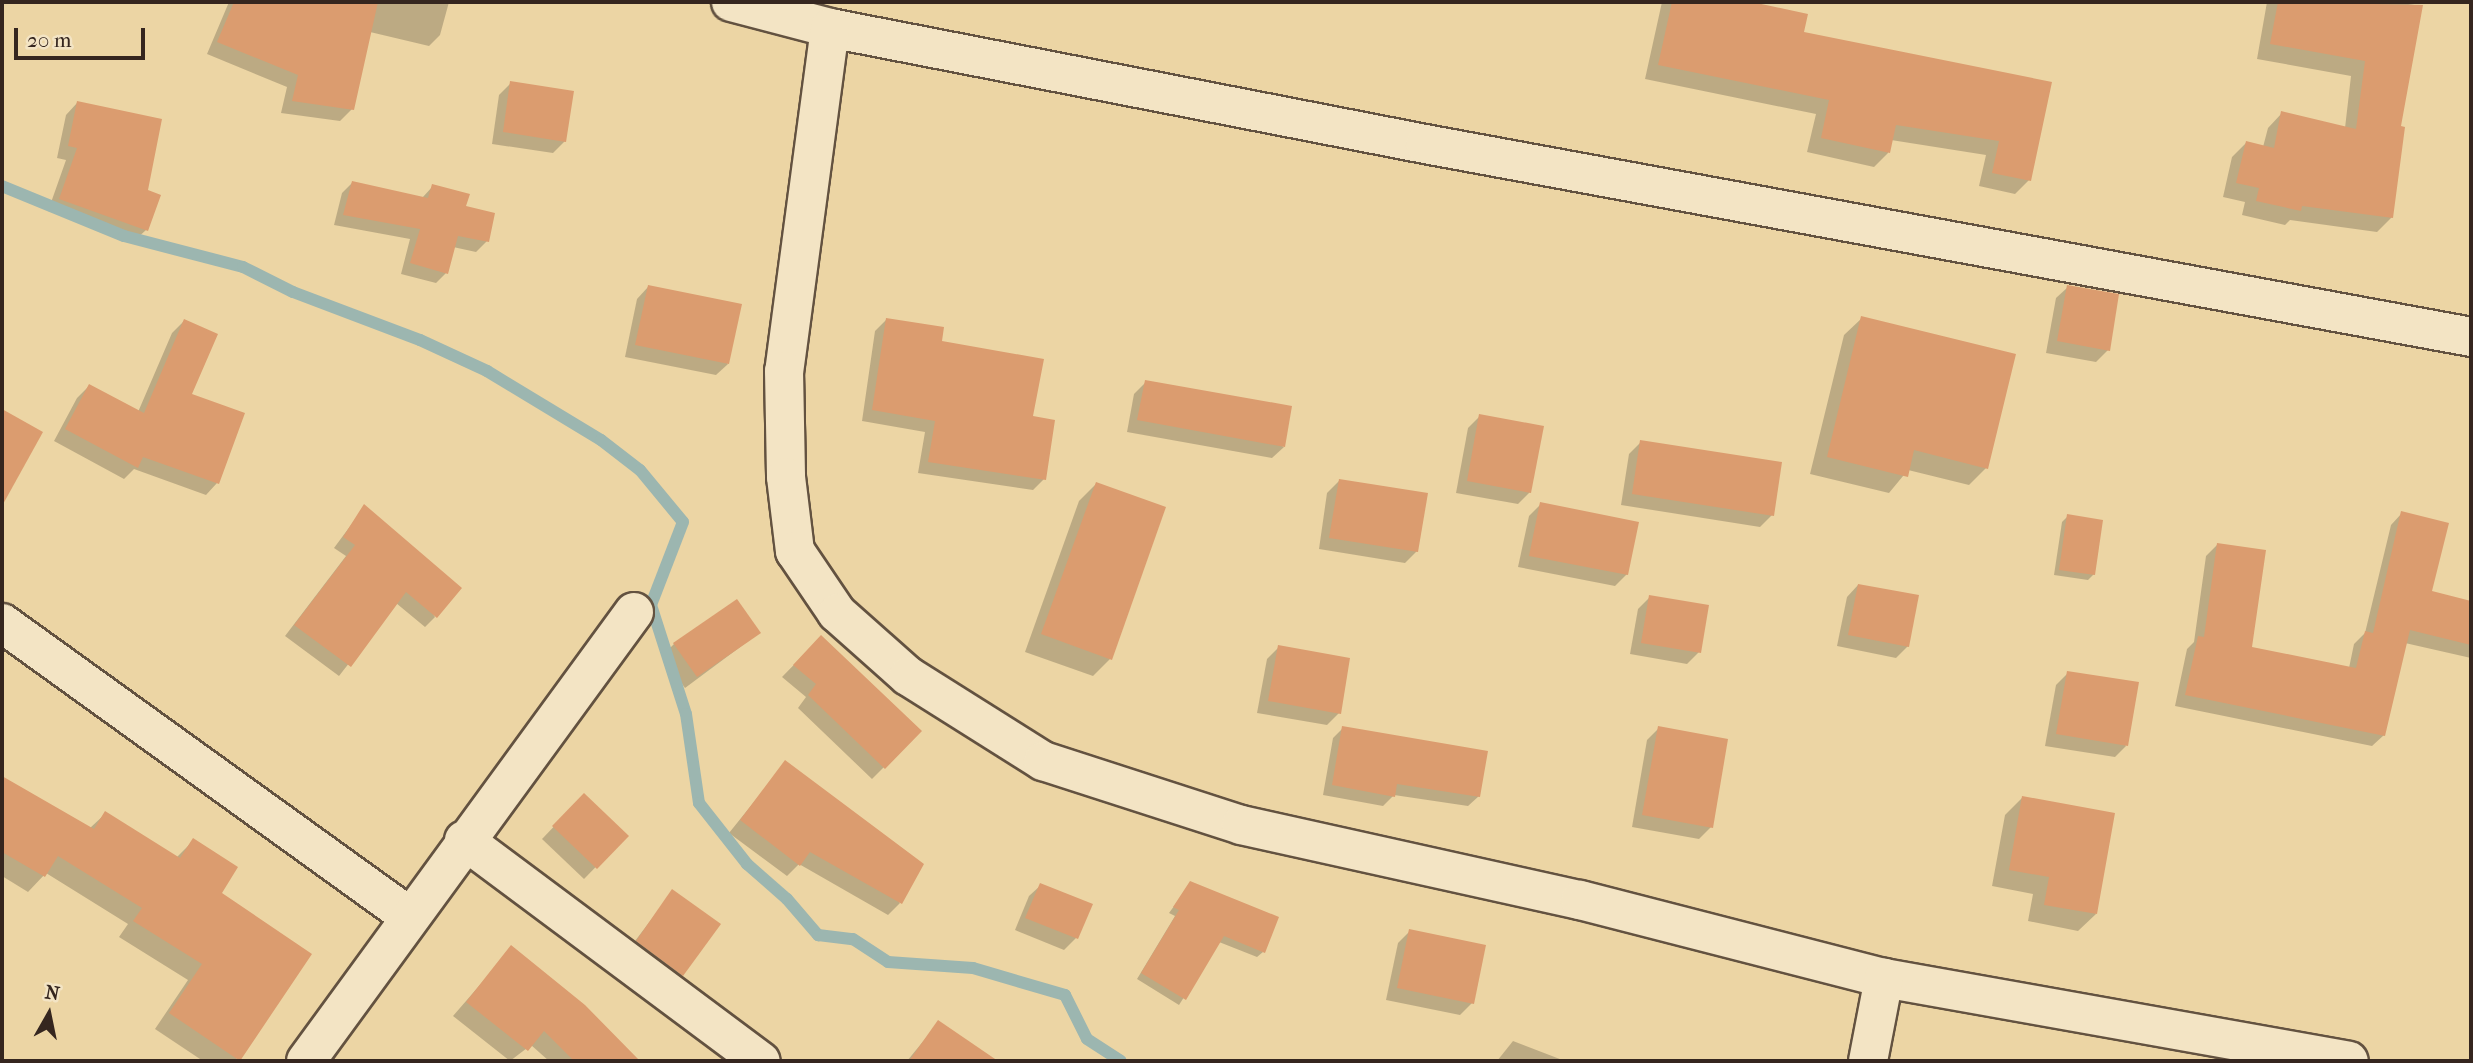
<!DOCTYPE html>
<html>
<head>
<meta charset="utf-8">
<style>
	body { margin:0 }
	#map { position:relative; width:2473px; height:1063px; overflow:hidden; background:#ecd5a4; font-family:"IM FELL French Canon",serif }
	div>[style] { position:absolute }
	.shadow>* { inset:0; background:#0003 }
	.stream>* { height:12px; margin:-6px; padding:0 6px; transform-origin:6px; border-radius:6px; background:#9cb6b0 }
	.building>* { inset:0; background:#db9c6f }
	.roads { filter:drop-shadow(2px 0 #635240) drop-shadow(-2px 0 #635240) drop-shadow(0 2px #635240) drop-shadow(0 -2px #635240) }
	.minor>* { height:38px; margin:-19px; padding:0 19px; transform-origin:19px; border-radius:19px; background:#f3e4c4 }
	span { translate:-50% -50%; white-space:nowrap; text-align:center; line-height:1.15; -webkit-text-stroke:7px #f3e4c4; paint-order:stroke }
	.frame { position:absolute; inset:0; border:4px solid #35261f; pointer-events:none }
	.north { position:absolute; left:14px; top:979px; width:70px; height:70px; -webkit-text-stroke:5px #f3e4c4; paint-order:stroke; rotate:9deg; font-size:19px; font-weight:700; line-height:28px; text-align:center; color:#35261f }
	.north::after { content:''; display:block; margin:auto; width:24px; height:32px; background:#35261f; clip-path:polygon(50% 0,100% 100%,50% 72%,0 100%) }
	.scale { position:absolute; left:14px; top:28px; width:131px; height:32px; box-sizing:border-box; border:4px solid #35261f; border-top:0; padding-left:9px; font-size:21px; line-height:24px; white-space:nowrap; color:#35261f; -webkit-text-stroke:5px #f3e4c4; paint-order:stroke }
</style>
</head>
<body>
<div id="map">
	<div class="shadow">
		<div style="clip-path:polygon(229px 2px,449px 2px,440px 35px,429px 46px,370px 32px,352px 109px,340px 121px,281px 113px,287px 87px,207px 54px)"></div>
		<div style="clip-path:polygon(1662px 2px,1743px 2px,1806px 15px,1802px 34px,2050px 84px,2029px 180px,2015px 194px,1979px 186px,1986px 155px,1891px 140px,1888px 153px,1874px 167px,1807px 152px,1816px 114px,1645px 79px)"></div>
		<div style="clip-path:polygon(2267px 2px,2395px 2px,2421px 6px,2399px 128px,2392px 217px,2377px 232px,2290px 220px,2285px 225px,2242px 215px,2245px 202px,2223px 197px,2232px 157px,2246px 143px,2263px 147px,2268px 128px,2282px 113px,2345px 128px,2351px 76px,2257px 59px)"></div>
		<div style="clip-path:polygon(511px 83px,565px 141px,553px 153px,492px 144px,499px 95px)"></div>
		<div style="clip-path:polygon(77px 103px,146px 230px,134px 241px,48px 211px,66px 160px,57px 158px,66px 115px)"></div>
		<div style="clip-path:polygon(352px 183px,422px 198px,433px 186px,464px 208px,487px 241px,476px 252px,453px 247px,446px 273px,436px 283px,401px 274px,410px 239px,334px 225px,342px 193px)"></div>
		<div style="clip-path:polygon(648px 287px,728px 364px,716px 375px,625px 357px,637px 299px)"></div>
		<div style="clip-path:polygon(2068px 287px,2108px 350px,2096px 362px,2046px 353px,2056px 298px)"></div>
		<div style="clip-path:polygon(1862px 318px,1986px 468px,1969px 485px,1908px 470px,1889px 493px,1810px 474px,1844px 335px)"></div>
		<div style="clip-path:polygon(886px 320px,940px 342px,1031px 418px,1044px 479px,1033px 490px,918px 473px,925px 432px,862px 421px,875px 331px)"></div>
		<div style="clip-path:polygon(184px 321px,190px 395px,217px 483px,206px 495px,134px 469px,124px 479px,54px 441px,77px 398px,89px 386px,138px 412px,172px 333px)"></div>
		<div style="clip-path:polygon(1146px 382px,1284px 447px,1272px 458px,1127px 432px,1134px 394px)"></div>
		<div style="clip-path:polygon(1480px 416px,1530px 492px,1518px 504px,1456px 493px,1468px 428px)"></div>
		<div style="clip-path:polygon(1641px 442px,1772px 515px,1760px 527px,1621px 505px,1629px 454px)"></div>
		<div style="clip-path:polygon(1339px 481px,1417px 551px,1405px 563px,1319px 549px,1327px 493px)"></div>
		<div style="clip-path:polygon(1096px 484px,1110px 659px,1093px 676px,1025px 652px,1079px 501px)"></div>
		<div style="clip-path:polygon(1541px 504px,1627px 574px,1615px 586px,1518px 567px,1529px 516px)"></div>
		<div style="clip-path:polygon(365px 506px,435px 617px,425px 627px,396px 603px,339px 676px,285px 636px,346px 556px,334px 548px)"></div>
		<div style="clip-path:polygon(2402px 513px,2430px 593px,2471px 603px,2471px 658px,2405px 643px,2384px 735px,2372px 746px,2175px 706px,2187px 649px,2194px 642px,2206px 556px,2217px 545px,2250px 648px,2349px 668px,2354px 644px,2365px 633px,2391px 525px)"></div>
		<div style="clip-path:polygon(2068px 516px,2094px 574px,2088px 580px,2054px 575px,2062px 522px)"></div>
		<div style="clip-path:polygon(1858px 585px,1908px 646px,1896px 658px,1837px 646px,1847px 597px)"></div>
		<div style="clip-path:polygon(1650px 597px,1699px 652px,1687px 664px,1630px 654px,1638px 609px)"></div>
		<div style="clip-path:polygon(759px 633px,685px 688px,662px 656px,674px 644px)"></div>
		<div style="clip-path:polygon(821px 637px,920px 731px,872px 779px,798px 708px,806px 697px,782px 677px)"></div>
		<div style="clip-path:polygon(1279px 647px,1339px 713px,1327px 725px,1257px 713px,1267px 659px)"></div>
		<div style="clip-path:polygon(2068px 673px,2126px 746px,2115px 757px,2045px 746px,2056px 685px)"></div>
		<div style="clip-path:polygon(1343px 728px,1479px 796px,1468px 806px,1394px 795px,1383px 806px,1323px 795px,1333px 738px)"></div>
		<div style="clip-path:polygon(1659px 728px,1711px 827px,1699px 839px,1632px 827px,1647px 740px)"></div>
		<div style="clip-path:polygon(786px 762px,900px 903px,888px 915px,799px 864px,787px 876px,729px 833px)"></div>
		<div style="clip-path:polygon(2px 778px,90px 828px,105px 814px,176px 858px,193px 841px,219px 894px,237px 1061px,203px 1061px,155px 1029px,188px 980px,119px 937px,128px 924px,46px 873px,28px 892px,2px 876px)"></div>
		<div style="clip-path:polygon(584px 795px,626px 836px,584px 879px,542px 839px)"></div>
		<div style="clip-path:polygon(2022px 798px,2096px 914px,2078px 931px,2028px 921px,2033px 894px,1992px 886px,2005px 815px)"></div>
		<div style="clip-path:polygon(1191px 883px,1263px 952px,1257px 957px,1219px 942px,1179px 1005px,1137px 979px,1175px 916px,1169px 913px)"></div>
		<div style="clip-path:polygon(1041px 885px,1076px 938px,1064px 950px,1015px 930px,1029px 896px)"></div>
		<div style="clip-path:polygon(672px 892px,682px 975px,670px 987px,626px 953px)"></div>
		<div style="clip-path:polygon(1410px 931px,1472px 1003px,1460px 1015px,1386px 1000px,1398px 943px)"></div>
		<div style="clip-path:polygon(512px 948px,584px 1006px,638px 1061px,549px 1061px,531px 1045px,510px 1061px,453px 1016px)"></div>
		<div style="clip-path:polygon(939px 1022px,978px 1049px,970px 1061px,907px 1061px)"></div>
		<div style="clip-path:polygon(1513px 1041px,1565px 1061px,1497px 1061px)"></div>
	</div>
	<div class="stream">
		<div style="left:2px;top:186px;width:132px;rotate:22.3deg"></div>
		<div style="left:124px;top:236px;width:123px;rotate:14.6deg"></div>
		<div style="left:243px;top:267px;width:56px;rotate:26.6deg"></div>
		<div style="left:293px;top:292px;width:136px;rotate:20.7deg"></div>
		<div style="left:420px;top:340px;width:74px;rotate:24.8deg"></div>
		<div style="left:487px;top:371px;width:133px;rotate:31.2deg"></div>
		<div style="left:601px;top:440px;width:49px;rotate:37.6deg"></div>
		<div style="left:640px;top:470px;width:67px;rotate:50.4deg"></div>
		<div style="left:683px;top:522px;width:89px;rotate:111.1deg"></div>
		<div style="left:651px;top:605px;width:114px;rotate:72.2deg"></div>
		<div style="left:686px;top:714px;width:90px;rotate:81.7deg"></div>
		<div style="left:699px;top:803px;width:78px;rotate:51.8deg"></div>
		<div style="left:747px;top:864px;width:53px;rotate:41.2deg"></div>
		<div style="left:787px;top:899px;width:48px;rotate:49.3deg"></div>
		<div style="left:818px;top:935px;width:35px;rotate:7deg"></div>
		<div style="left:853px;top:939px;width:42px;rotate:33.3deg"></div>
		<div style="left:888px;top:962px;width:85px;rotate:4deg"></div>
		<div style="left:973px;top:968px;width:96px;rotate:16.4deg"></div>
		<div style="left:1065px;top:995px;width:49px;rotate:63.4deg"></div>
		<div style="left:1087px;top:1039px;width:40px;rotate:32.9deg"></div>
	</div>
	<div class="building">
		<div style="clip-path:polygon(234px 2px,378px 2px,354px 110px,292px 101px,298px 75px,217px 42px)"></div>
		<div style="clip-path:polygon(1672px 2px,1752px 2px,1808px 14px,1804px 32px,2052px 82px,2031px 181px,1992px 173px,1999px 141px,1896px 125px,1890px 153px,1821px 138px,1829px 100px,1658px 65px)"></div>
		<div style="clip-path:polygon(2278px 2px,2423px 5px,2401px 126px,2405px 127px,2393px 218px,2302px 206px,2301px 211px,2256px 201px,2259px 188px,2236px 183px,2246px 141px,2274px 148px,2281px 111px,2356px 129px,2365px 61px,2270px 44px)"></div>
		<div style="clip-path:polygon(510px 81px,574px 91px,566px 142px,503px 132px)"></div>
		<div style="clip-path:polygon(77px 101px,162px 119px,148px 190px,161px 195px,148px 231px,59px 199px,77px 148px,68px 146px)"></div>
		<div style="clip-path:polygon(352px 181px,428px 198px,432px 184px,470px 194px,466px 206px,495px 213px,489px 242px,458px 236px,448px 274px,410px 263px,420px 229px,343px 215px)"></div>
		<div style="clip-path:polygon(648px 285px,742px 304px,729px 364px,635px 345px)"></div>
		<div style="clip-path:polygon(2067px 285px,2119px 294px,2110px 351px,2057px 341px)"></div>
		<div style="clip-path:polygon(1861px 316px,2016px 354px,1988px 469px,1914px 450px,1908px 477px,1827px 457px)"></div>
		<div style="clip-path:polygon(886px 318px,944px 327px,942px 341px,1044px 359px,1033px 416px,1055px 420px,1046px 480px,928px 462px,935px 421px,872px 410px)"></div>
		<div style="clip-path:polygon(184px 319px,218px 334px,192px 394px,245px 413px,219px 484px,143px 457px,138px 468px,65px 429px,89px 384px,144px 413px)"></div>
		<div style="clip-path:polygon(1145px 380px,1292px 406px,1285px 447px,1137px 420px)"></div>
		<div style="clip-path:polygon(2px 409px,43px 432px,2px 506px)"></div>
		<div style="clip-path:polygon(1479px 414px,1544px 426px,1531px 493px,1467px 481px)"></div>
		<div style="clip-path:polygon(1640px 440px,1782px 462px,1774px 516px,1632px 494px)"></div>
		<div style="clip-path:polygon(1339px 479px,1428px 493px,1418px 552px,1329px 538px)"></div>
		<div style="clip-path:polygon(1096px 482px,1166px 507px,1112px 660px,1041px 634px)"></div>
		<div style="clip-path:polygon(1540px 502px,1639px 522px,1628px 575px,1529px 556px)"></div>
		<div style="clip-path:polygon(364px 504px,462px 588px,437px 618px,406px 592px,351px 667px,294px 625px,355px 545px,343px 537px)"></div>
		<div style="clip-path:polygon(2401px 511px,2449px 523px,2432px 591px,2471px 601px,2471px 645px,2410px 630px,2385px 736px,2185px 695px,2198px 636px,2204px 637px,2217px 543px,2266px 550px,2252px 647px,2356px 668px,2365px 631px,2373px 633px)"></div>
		<div style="clip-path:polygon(2067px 514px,2103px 520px,2095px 575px,2059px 570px)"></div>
		<div style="clip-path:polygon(1858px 584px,1919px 595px,1909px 647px,1848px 635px)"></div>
		<div style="clip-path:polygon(1649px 595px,1709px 605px,1701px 653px,1641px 643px)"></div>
		<div style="clip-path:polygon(737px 599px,761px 633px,697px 677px,673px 643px)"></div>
		<div style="clip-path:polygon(821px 635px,922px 731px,885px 769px,808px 695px,816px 684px,793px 665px)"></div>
		<div style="clip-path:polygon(1278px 645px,1350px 658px,1341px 714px,1268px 701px)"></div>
		<div style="clip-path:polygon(2067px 671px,2139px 682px,2128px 746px,2056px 734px)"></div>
		<div style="clip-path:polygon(1342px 726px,1488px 751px,1480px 797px,1397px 784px,1395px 797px,1332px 785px)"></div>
		<div style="clip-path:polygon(1658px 726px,1728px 739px,1713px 828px,1642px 815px)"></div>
		<div style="clip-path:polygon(785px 760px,924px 864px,902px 904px,810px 852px,800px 866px,740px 820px)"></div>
		<div style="clip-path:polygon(2px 776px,94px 829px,105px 811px,180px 858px,193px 838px,238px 867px,222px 893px,312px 954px,240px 1061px,169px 1013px,202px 964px,133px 921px,142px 908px,58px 856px,45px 877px,2px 852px)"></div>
		<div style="clip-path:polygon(584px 793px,629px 836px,597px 869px,552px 826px)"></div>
		<div style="clip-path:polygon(2022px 796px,2115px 813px,2097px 914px,2044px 905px,2049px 877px,2009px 870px)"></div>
		<div style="clip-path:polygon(1190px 881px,1279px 917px,1265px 953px,1224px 936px,1186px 1000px,1141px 973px,1179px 910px,1173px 907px)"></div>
		<div style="clip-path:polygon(1040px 883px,1093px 904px,1078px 939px,1025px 918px)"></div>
		<div style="clip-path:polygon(672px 889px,721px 924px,683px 976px,636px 941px)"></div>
		<div style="clip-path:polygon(1409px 929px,1486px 945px,1474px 1004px,1397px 988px)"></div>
		<div style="clip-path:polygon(511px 945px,585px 1005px,640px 1061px,574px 1061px,544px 1031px,528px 1051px,466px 1002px)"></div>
		<div style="clip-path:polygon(938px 1020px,998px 1061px,909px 1061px)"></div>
	</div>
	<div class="roads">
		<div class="minor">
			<div style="left:731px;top:2px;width:102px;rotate:14.7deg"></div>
			<div style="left:830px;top:28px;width:606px;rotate:11.03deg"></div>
			<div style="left:1425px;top:144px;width:1064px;rotate:10.45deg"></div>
			<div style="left:830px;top:28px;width:346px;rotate:97.6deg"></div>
			<div style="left:784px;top:371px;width:106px;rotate:88.9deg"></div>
			<div style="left:786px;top:477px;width:75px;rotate:83.1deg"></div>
			<div style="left:795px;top:551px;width:75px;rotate:55.9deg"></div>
			<div style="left:837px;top:613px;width:95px;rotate:41.6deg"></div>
			<div style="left:908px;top:676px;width:160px;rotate:32.2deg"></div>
			<div style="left:1043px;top:761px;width:208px;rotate:17.9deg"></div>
			<div style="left:1241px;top:825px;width:347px;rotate:12.5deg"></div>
			<div style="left:1580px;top:900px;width:314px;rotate:14.4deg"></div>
			<div style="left:1884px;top:978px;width:472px;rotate:10.1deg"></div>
			<div style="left:2px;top:623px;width:503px;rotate:35.78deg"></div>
			<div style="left:464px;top:840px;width:370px;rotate:36.7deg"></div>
			<div style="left:306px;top:1061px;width:556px;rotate:-53.85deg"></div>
			<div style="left:1868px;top:1061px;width:85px;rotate:-79.1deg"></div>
		</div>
	</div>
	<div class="frame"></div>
	<div class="north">N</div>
	<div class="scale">20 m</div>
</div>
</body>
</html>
